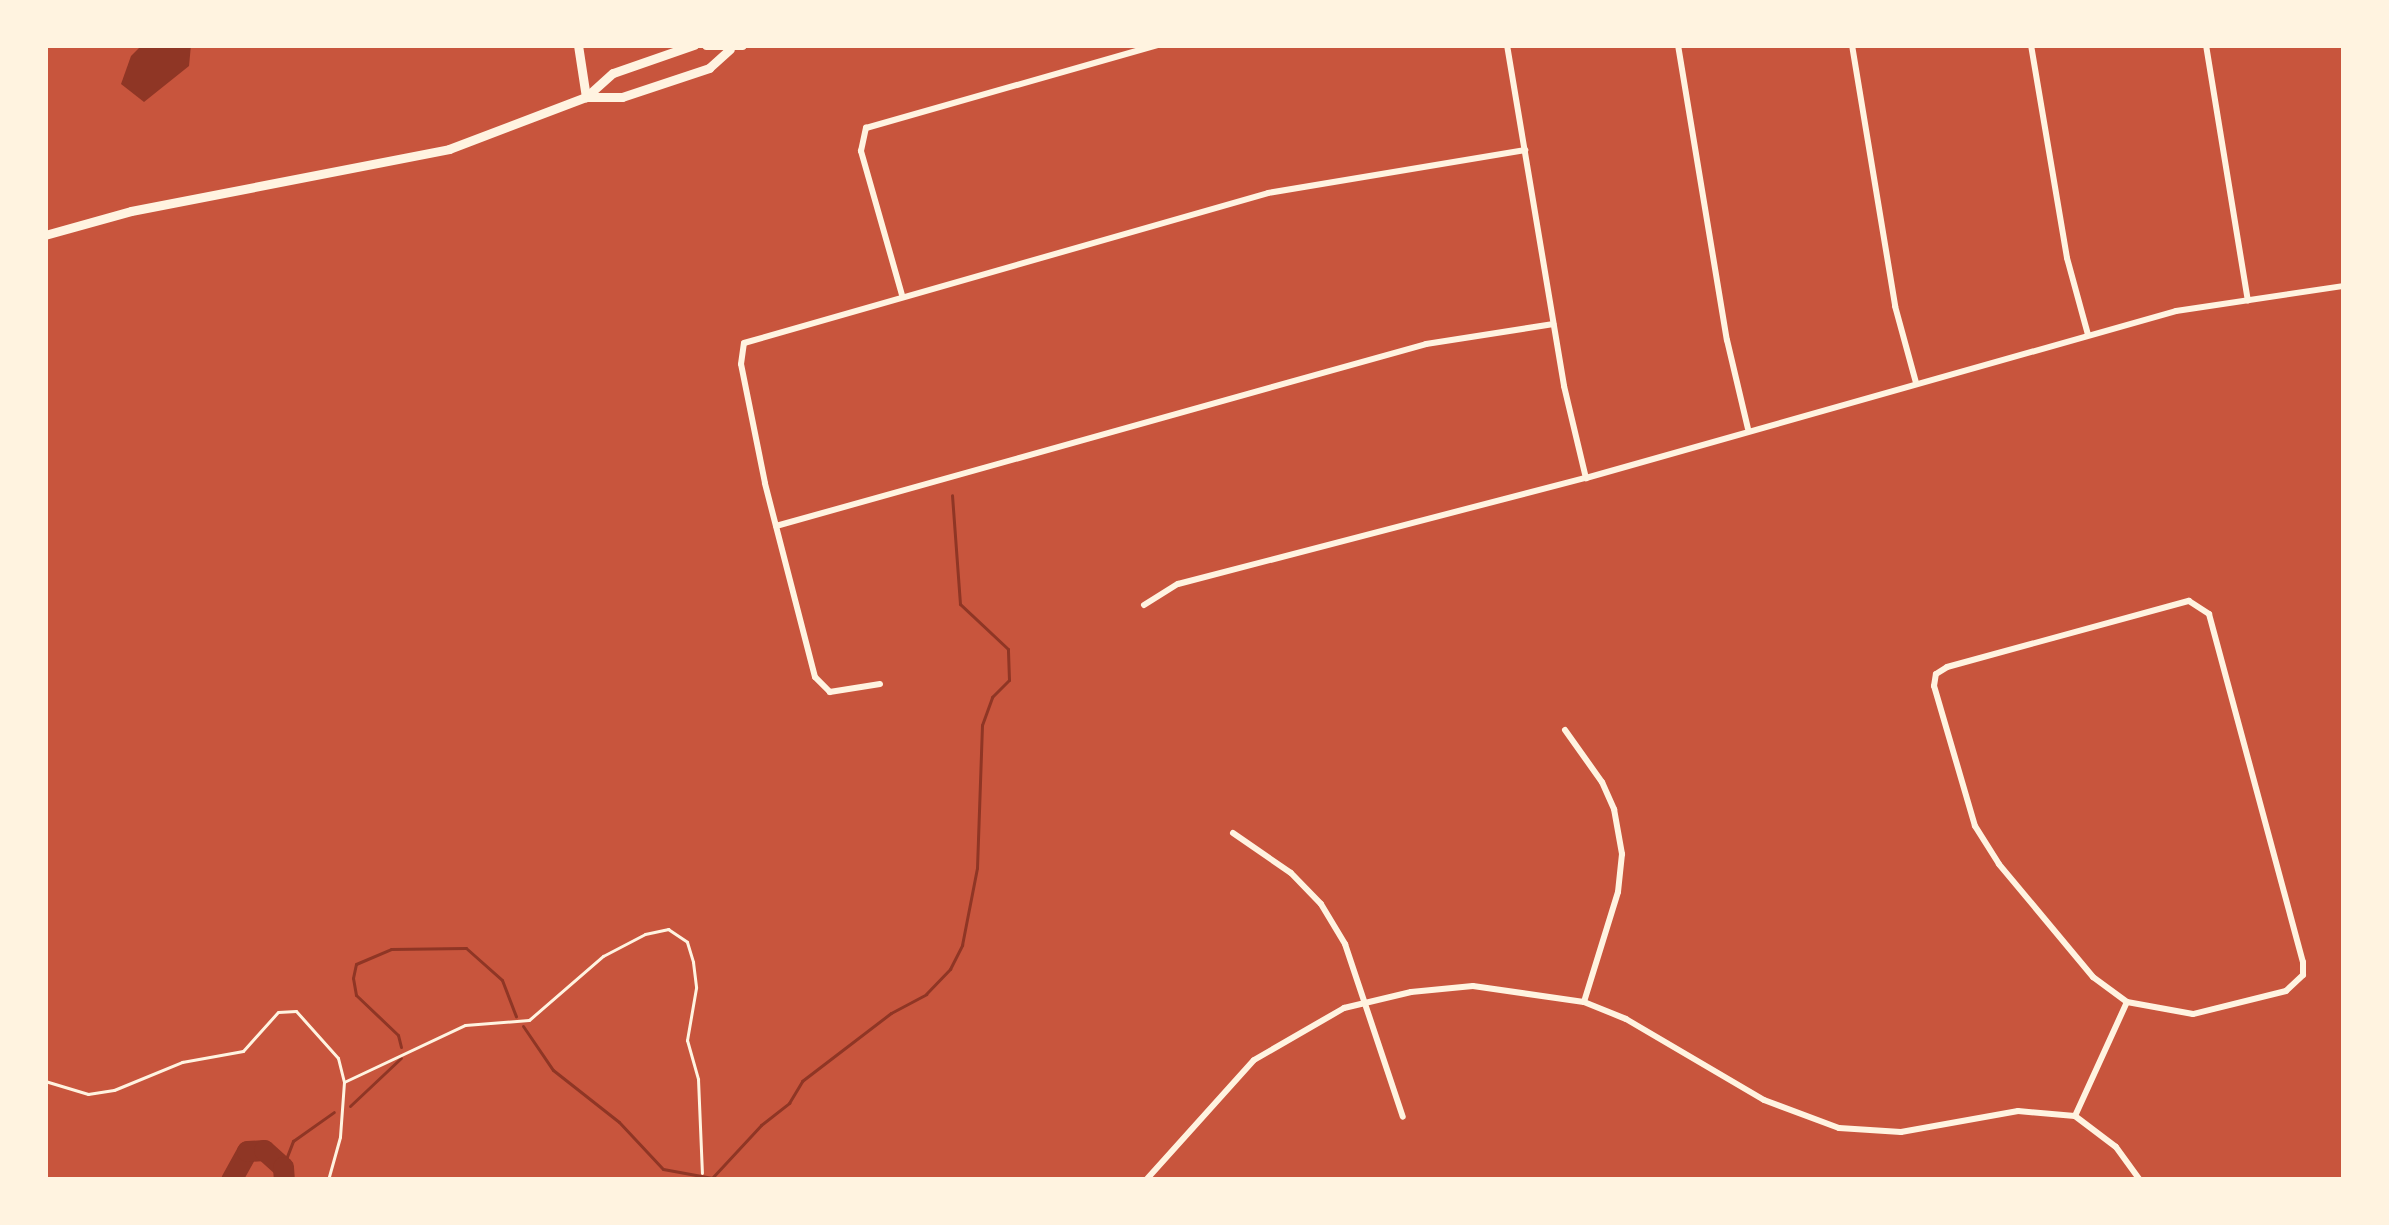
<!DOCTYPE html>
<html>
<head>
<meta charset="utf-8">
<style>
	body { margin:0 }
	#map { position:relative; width:2389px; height:1225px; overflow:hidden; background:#c8553d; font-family:Commissioner,sans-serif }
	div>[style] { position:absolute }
	.water>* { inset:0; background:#8f3625 }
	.stream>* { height:3px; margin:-1.5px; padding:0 1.5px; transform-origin:1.5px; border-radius:1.5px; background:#8f3625 }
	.river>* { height:21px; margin:-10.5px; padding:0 10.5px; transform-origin:10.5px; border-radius:10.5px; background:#8f3625 }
	.path>* { height:3px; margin:-1.5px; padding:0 1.5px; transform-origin:1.5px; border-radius:1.5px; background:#fff3e0 }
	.minor>* { height:6px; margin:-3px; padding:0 3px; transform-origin:3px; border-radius:3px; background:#fff3e0 }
	.tertiary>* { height:9px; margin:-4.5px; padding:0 4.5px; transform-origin:4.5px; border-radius:4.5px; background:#fff3e0 }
	.secondary>* { height:9px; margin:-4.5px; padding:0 4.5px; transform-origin:4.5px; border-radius:4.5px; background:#fff3e0 }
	span { translate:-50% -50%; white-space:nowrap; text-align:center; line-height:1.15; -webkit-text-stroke:9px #fff3e0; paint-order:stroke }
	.frame { position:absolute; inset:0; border:48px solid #fff3e0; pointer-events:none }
</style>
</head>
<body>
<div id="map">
	<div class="water">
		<div style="clip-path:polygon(142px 45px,191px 45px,189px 66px,144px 102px,121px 84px,131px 56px)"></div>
	</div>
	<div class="stream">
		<div style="left:523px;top:1026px;width:53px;rotate:55.7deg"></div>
		<div style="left:553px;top:1070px;width:84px;rotate:38.2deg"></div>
		<div style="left:619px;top:1122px;width:64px;rotate:46.9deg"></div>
		<div style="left:663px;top:1169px;width:50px;rotate:10.4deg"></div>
		<div style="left:712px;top:1178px;width:72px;rotate:-47.2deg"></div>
		<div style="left:761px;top:1125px;width:36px;rotate:-38deg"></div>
		<div style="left:789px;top:1103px;width:26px;rotate:-59deg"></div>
		<div style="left:802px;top:1081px;width:112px;rotate:-37.4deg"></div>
		<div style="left:891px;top:1013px;width:40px;rotate:-28deg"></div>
		<div style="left:926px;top:994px;width:35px;rotate:-46deg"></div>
		<div style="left:950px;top:969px;width:27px;rotate:-63deg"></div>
		<div style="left:962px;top:945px;width:78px;rotate:-79deg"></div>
		<div style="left:977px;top:868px;width:143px;rotate:-88deg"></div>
		<div style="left:982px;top:725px;width:30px;rotate:-70deg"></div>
		<div style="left:992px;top:697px;width:24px;rotate:-45deg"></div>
		<div style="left:1009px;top:680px;width:31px;rotate:-92deg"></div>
		<div style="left:1008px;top:649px;width:66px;rotate:-136.8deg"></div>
		<div style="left:960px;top:604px;width:109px;rotate:-94.2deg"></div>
		<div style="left:401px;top:1047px;width:12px;rotate:-104deg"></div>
		<div style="left:398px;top:1035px;width:58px;rotate:-136.4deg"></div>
		<div style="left:356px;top:995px;width:17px;rotate:-100deg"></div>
		<div style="left:353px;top:978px;width:14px;rotate:-78deg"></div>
		<div style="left:356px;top:964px;width:38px;rotate:-23deg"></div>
		<div style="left:391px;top:949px;width:75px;rotate:-0.8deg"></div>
		<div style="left:466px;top:948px;width:48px;rotate:41.6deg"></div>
		<div style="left:502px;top:980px;width:39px;rotate:69deg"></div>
		<div style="left:350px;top:1106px;width:70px;rotate:-43.3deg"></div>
		<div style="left:283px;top:1167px;width:28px;rotate:-69deg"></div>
		<div style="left:293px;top:1141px;width:50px;rotate:-35.3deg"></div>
	</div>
	<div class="river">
		<div style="left:231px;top:1180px;width:33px;rotate:-61deg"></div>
		<div style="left:247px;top:1151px;width:17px;rotate:-3deg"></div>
		<div style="left:264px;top:1150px;width:25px;rotate:42deg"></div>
		<div style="left:283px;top:1167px;width:13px;rotate:86deg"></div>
	</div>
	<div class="path">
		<div style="left:45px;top:1081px;width:45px;rotate:16.8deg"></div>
		<div style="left:88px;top:1094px;width:26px;rotate:-9deg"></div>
		<div style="left:114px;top:1090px;width:74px;rotate:-22.4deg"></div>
		<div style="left:182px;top:1062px;width:62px;rotate:-10.2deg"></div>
		<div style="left:243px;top:1051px;width:52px;rotate:-48.1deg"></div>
		<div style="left:278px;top:1012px;width:18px;rotate:-3deg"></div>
		<div style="left:296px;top:1011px;width:63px;rotate:48.2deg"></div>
		<div style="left:338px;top:1058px;width:25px;rotate:76deg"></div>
		<div style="left:344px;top:1082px;width:55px;rotate:94.2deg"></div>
		<div style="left:340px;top:1137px;width:45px;rotate:105.6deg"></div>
		<div style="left:344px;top:1082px;width:134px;rotate:-25.2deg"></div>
		<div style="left:465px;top:1025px;width:64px;rotate:-4.5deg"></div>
		<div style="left:529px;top:1020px;width:98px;rotate:-40.9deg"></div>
		<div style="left:603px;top:956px;width:47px;rotate:-27.6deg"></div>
		<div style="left:645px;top:934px;width:24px;rotate:-12deg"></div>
		<div style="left:668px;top:929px;width:23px;rotate:34deg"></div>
		<div style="left:687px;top:942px;width:21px;rotate:73deg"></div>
		<div style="left:693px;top:962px;width:26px;rotate:83deg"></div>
		<div style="left:696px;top:988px;width:53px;rotate:99.8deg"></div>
		<div style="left:687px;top:1040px;width:41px;rotate:74.2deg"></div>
		<div style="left:698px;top:1079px;width:94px;rotate:87.6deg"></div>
	</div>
	<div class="minor">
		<div style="left:1507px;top:45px;width:346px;rotate:80.5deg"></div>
		<div style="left:1564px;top:386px;width:95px;rotate:76.6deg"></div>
		<div style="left:1678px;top:45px;width:299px;rotate:80.6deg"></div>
		<div style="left:1727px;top:340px;width:91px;rotate:76.7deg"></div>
		<div style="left:1852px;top:45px;width:265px;rotate:80.6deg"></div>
		<div style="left:1895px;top:306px;width:80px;rotate:74.7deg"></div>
		<div style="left:2031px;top:45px;width:216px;rotate:80.4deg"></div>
		<div style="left:2067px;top:258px;width:80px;rotate:74.7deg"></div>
		<div style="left:2206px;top:45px;width:259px;rotate:80.7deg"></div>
		<div style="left:902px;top:295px;width:150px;rotate:-105.9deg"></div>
		<div style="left:861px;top:151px;width:24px;rotate:-78deg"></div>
		<div style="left:866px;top:128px;width:303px;rotate:-15.9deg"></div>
		<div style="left:776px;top:526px;width:675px;rotate:-15.64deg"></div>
		<div style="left:1426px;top:344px;width:129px;rotate:-8.9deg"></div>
		<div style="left:2189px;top:601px;width:24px;rotate:33deg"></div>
		<div style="left:2209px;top:614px;width:360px;rotate:74.9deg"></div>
		<div style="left:2303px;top:962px;width:13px;rotate:90deg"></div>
		<div style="left:2303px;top:975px;width:23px;rotate:137deg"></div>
		<div style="left:2286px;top:991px;width:96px;rotate:166.1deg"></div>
		<div style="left:2193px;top:1014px;width:67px;rotate:-169.7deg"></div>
		<div style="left:2127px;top:1002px;width:42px;rotate:-143.7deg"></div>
		<div style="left:2093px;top:977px;width:147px;rotate:-129.8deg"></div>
		<div style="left:1999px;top:864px;width:45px;rotate:-122.3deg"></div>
		<div style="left:1975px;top:826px;width:146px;rotate:-106.3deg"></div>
		<div style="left:1934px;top:686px;width:12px;rotate:-81deg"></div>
		<div style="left:1936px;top:674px;width:13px;rotate:-32deg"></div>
		<div style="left:1947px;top:667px;width:251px;rotate:-15.3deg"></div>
		<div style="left:1144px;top:605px;width:40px;rotate:-32deg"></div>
		<div style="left:1178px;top:584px;width:422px;rotate:-14.6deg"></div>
		<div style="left:1586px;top:478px;width:613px;rotate:-15.8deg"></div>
		<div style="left:2176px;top:311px;width:170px;rotate:-8.5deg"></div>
		<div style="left:880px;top:684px;width:51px;rotate:170.9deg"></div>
		<div style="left:830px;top:692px;width:21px;rotate:-135deg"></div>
		<div style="left:815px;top:677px;width:200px;rotate:-104.5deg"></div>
		<div style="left:765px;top:483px;width:121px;rotate:-101.4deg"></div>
		<div style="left:741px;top:364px;width:21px;rotate:-82deg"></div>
		<div style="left:744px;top:343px;width:545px;rotate:-15.97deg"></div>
		<div style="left:1268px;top:193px;width:261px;rotate:-9.5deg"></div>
		<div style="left:1565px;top:730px;width:64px;rotate:54.6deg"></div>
		<div style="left:1602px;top:782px;width:30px;rotate:66deg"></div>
		<div style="left:1614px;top:809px;width:46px;rotate:79.9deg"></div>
		<div style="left:1622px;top:854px;width:38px;rotate:96deg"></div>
		<div style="left:1618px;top:892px;width:115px;rotate:107.2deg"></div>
		<div style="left:1233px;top:833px;width:70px;rotate:34.6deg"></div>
		<div style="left:1291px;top:873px;width:43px;rotate:45.9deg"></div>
		<div style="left:1321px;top:904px;width:47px;rotate:59deg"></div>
		<div style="left:1345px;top:944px;width:182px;rotate:71.5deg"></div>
		<div style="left:2075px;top:1116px;width:125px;rotate:-65.5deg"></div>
		<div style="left:1146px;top:1180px;width:161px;rotate:-48deg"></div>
		<div style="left:1254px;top:1060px;width:104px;rotate:-30deg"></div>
		<div style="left:1344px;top:1008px;width:69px;rotate:-13.4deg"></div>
		<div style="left:1411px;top:992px;width:62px;rotate:-5.5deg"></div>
		<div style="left:1473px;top:986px;width:112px;rotate:8.2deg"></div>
		<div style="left:1584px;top:1002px;width:45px;rotate:22deg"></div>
		<div style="left:1626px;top:1019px;width:160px;rotate:30.4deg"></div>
		<div style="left:1764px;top:1100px;width:80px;rotate:20.5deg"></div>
		<div style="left:1839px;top:1128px;width:62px;rotate:3.7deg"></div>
		<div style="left:1901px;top:1132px;width:119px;rotate:-10.2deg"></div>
		<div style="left:2018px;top:1111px;width:57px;rotate:5deg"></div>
		<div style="left:2075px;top:1116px;width:51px;rotate:37.1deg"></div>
		<div style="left:2116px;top:1147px;width:41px;rotate:54deg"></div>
	</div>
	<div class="tertiary">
		<div style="left:578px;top:45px;width:53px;rotate:81.3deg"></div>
	</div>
	<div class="secondary">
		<div style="left:706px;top:45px;width:36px"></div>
		<div style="left:586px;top:97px;width:36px;rotate:-42deg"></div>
		<div style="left:613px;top:73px;width:86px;rotate:-19.1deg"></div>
		<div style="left:45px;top:235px;width:89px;rotate:-15.6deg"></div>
		<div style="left:131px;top:211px;width:324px;rotate:-11deg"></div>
		<div style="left:449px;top:149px;width:147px;rotate:-20.8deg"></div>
		<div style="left:586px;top:97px;width:36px"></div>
		<div style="left:622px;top:97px;width:92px;rotate:-18.4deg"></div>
		<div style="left:709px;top:68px;width:28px;rotate:-42deg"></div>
	</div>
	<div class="frame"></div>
</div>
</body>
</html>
